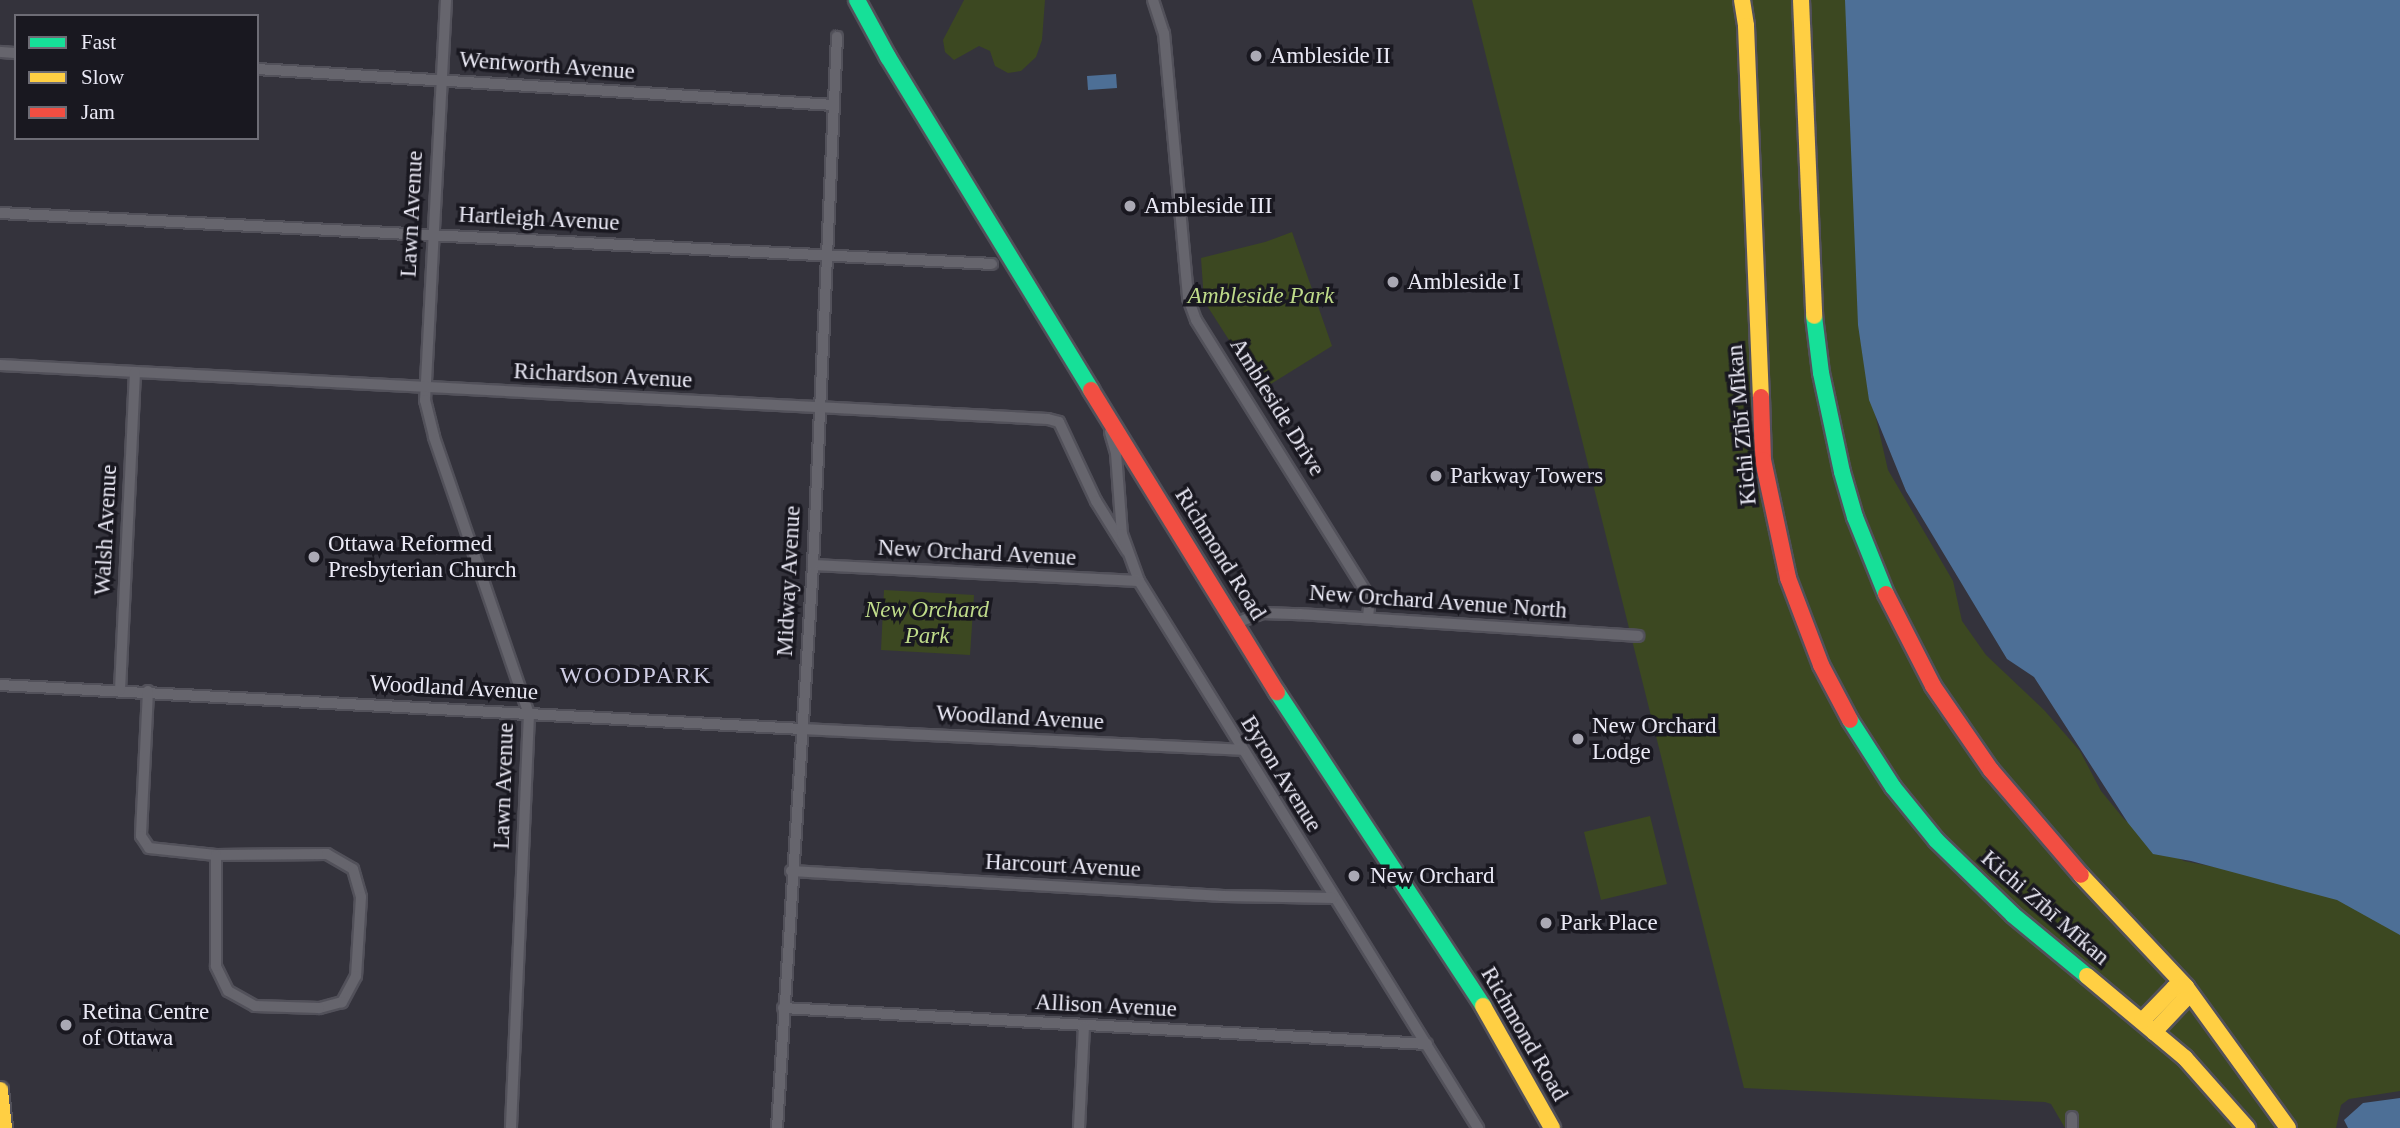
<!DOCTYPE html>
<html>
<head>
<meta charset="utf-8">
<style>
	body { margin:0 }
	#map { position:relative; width:2400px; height:1128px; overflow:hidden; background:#34333c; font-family:"Times New Roman",serif }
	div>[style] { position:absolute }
	.green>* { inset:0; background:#3c4821 }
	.water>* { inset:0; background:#4d6f96 }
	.roads { filter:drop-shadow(2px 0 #52515a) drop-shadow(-2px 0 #52515a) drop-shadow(0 2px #52515a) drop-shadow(0 -2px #52515a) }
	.street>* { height:10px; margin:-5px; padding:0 5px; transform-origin:5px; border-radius:5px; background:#66656d }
	.fast>* { height:16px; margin:-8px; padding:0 8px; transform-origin:8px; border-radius:8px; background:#16e098 }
	.slow>* { height:16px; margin:-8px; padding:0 8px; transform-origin:8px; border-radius:8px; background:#ffcf43 }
	.jam>* { height:16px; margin:-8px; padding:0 8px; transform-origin:8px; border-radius:8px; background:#f24e42 }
	.dots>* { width:19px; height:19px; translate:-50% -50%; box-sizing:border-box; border:4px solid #191820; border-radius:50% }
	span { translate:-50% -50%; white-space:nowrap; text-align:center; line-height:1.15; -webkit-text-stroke:7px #191820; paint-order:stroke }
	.poi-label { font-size:23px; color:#eae9f5 }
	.left { translate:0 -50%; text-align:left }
	.street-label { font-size:23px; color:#eae9f5 }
	.park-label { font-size:23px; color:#bfdb8a; font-style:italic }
	.neighbourhood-label { font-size:24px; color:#cfcde4; letter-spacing:2px }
	.legend { position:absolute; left:14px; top:14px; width:245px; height:126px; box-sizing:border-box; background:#191820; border:2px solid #6d6c75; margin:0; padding:9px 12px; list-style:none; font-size:21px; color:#eae9f5 }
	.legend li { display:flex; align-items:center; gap:14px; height:35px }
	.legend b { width:35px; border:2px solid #6d6c75 }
</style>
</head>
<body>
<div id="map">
	<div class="green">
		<div style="clip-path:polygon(964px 0,1045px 0,1042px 40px,1036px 57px,1021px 71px,1008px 73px,995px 66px,990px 51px,979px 46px,954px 60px,945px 52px,943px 40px)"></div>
		<div style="clip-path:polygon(1472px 0,1848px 0,1867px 379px,1888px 470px,1953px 581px,1962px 621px,1986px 655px,2044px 710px,2080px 751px,2101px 791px,2124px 819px,2160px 849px,2184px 861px,2306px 885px,2400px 922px,2400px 1091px,2349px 1099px,2341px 1105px,2336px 1128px,2065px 1128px,2051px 1104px,2045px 1102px,1744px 1088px)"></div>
		<div style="clip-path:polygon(1292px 232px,1332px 346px,1261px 390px,1204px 301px,1201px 258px,1265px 242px)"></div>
		<div style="clip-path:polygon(884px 590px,974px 595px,970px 655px,881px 650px)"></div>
		<div style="clip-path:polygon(1650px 816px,1667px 884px,1601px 900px,1584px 832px)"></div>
	</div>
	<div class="water">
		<div style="clip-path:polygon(1845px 0,2400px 0,2400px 935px,2337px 900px,2191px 861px,2153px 854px,2128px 823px,2034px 677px,2007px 659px,1906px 491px,1869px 400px,1858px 325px)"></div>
		<div style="clip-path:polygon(1116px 74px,1117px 88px,1088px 90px,1087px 76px)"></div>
		<div style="clip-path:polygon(2400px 1098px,2400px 1128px,2348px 1128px,2344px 1120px,2363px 1103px)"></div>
	</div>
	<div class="roads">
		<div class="street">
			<div style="left:446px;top:0;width:401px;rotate:93deg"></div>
			<div style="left:425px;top:400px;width:38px;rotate:76deg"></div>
			<div style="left:434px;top:437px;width:293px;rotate:71.1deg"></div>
			<div style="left:529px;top:714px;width:414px;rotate:92.5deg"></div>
			<div style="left:1153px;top:0;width:35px;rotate:72deg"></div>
			<div style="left:1164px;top:33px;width:266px;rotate:84.8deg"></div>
			<div style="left:1188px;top:298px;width:23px;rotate:70deg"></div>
			<div style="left:1196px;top:320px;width:328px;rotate:58deg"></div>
			<div style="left:1370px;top:598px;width:20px;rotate:96deg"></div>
			<div style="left:0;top:52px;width:16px;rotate:4deg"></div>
			<div style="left:257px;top:69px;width:578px;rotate:3.57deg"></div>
			<div style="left:0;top:213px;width:993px;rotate:2.94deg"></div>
			<div style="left:0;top:365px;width:1049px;rotate:2.95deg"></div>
			<div style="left:1048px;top:419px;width:11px;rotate:15deg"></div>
			<div style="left:1059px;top:422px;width:87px;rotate:64.9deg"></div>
			<div style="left:1096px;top:501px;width:59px;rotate:58.2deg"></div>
			<div style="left:1110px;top:432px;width:22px;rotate:74deg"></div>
			<div style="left:1116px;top:453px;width:81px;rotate:85.8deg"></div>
			<div style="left:1122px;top:534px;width:50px;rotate:70.1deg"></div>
			<div style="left:1139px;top:581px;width:644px;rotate:58.21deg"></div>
			<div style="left:813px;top:565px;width:326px;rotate:2.8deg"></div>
			<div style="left:1236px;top:623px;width:28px;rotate:-21deg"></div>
			<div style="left:1262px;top:613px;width:38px;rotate:2deg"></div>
			<div style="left:1300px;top:614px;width:339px;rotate:3.7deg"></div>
			<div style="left:0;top:685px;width:802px;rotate:3.14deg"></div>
			<div style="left:801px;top:729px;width:441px;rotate:2.7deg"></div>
			<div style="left:120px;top:690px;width:318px;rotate:-87.3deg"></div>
			<div style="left:148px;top:691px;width:145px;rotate:92.8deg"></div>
			<div style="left:141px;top:836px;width:14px;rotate:56deg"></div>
			<div style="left:149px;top:848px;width:67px;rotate:6deg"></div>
			<div style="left:216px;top:855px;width:111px;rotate:-0.5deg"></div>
			<div style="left:327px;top:854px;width:30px;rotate:30deg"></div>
			<div style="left:353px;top:869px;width:29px;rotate:74deg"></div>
			<div style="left:361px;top:897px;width:79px;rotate:93.6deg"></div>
			<div style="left:356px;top:976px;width:30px;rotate:118deg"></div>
			<div style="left:342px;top:1002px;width:24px;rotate:165deg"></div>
			<div style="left:319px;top:1008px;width:64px;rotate:-178.2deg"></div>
			<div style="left:255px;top:1006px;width:31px;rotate:-151deg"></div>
			<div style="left:228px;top:991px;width:28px;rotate:-116deg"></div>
			<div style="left:216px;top:966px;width:111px;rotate:-90deg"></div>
			<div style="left:791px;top:871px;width:433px;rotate:3.3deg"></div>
			<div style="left:1223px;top:896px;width:110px;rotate:1deg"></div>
			<div style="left:783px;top:1008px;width:645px;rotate:3.2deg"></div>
			<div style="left:777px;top:1128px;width:564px;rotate:-86.34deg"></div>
			<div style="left:813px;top:565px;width:529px;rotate:-87.4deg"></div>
			<div style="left:1079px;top:1128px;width:102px;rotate:-87.2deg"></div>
			<div style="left:2072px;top:1128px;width:11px;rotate:-90deg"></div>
		</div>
		<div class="fast">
			<div style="left:857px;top:0;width:65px;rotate:61.5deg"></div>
			<div style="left:888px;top:57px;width:390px;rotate:58.6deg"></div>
			<div style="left:1814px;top:316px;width:57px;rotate:83deg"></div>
			<div style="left:1821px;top:373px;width:101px;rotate:78deg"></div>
			<div style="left:1842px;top:472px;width:47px;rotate:73.9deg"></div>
			<div style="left:1855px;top:517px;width:83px;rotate:68.1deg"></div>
			<div style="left:1277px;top:692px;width:376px;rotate:56.7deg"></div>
			<div style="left:1850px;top:720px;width:80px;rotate:57.3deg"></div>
			<div style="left:1893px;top:787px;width:68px;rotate:50.9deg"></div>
			<div style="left:1936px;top:840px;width:107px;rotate:44.2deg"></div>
			<div style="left:2013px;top:915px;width:96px;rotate:39.5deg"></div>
		</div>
		<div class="slow">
			<div style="left:1742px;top:0;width:26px;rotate:81deg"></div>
			<div style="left:1746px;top:26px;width:371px;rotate:87.7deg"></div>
			<div style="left:1801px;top:0;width:316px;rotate:87.6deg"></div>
			<div style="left:2081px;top:875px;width:154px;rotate:46.8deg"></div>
			<div style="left:2186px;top:987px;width:174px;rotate:54.1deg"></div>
			<div style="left:2087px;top:976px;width:128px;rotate:39.9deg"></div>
			<div style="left:2185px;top:1058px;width:94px;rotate:48.5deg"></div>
			<div style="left:1483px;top:1006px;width:140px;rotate:60.5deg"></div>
			<div style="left:2142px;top:1021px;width:46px;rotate:-45.9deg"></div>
			<div style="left:2174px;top:988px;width:12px;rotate:-5deg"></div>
			<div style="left:2186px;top:987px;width:13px;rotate:99deg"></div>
			<div style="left:2184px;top:1000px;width:44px;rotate:133.2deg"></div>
			<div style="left:0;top:1090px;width:38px;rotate:84deg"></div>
		</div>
		<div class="jam">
			<div style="left:1091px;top:390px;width:355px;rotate:58.4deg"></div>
			<div style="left:1761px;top:397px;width:63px;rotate:88.2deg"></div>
			<div style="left:1763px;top:460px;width:121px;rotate:78deg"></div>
			<div style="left:1788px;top:578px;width:93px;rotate:69.2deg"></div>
			<div style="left:1821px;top:665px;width:62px;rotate:62.2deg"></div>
			<div style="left:1886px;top:594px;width:103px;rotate:62.9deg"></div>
			<div style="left:1933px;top:686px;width:102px;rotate:55.4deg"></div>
			<div style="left:1991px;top:770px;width:138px;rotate:49.4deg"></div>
		</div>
	</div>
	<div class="dots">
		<div style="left:1256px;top:56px;background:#aaa9b4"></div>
		<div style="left:1130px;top:206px;background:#aaa9b4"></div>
		<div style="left:1393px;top:282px;background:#aaa9b4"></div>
		<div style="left:1436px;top:476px;background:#aaa9b4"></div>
		<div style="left:314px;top:557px;background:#aaa9b4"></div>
		<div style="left:1578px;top:739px;background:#aaa9b4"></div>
		<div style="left:1354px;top:876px;background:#aaa9b4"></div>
		<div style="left:1546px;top:923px;background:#aaa9b4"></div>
		<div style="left:66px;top:1025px;background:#aaa9b4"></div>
	</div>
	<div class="poi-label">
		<span class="left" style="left:1270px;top:56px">Ambleside II</span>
		<span class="left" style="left:1144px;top:206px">Ambleside III</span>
		<span class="left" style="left:1407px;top:282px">Ambleside I</span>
		<span class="left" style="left:1450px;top:476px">Parkway Towers</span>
		<span class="left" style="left:328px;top:557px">Ottawa Reformed<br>Presbyterian Church</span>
		<span class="left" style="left:1592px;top:739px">New Orchard<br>Lodge</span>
		<span class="left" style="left:1370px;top:876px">New Orchard</span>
		<span class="left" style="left:1560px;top:923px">Park Place</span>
		<span class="left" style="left:82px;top:1025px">Retina Centre<br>of Ottawa</span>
	</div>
	<div class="street-label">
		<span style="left:547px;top:66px;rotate:4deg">Wentworth Avenue</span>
		<span style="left:412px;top:214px;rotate:-87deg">Lawn Avenue</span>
		<span style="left:539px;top:219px;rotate:3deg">Hartleigh Avenue</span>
		<span style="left:603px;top:376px;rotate:3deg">Richardson Avenue</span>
		<span style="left:1277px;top:407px;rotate:58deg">Ambleside Drive</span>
		<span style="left:1742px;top:425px;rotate:-95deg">Kichi Zībī Mīkan</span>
		<span style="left:106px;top:530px;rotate:-87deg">Walsh Avenue</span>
		<span style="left:977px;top:553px;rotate:3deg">New Orchard Avenue</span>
		<span style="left:1220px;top:554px;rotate:58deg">Richmond Road</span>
		<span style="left:789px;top:581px;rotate:-87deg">Midway Avenue</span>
		<span style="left:1438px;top:602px;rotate:4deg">New Orchard Avenue North</span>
		<span style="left:454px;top:688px;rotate:3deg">Woodland Avenue</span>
		<span style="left:1020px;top:718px;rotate:3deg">Woodland Avenue</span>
		<span style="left:1281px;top:774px;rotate:58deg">Byron Avenue</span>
		<span style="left:504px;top:786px;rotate:-88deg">Lawn Avenue</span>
		<span style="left:1063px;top:866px;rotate:3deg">Harcourt Avenue</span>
		<span style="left:2045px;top:908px;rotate:41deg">Kichi Zībī Mīkan</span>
		<span style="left:1106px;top:1006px;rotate:3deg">Allison Avenue</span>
		<span style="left:1524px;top:1034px;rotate:60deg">Richmond Road</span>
	</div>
	<div class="park-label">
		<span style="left:1261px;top:296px">Ambleside Park</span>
		<span style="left:927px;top:623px">New Orchard<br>Park</span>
	</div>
	<div class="neighbourhood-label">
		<span style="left:636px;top:676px">WOODPARK</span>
	</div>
	<ul class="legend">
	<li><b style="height:9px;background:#16e098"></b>Fast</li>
	<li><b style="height:9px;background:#ffcf43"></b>Slow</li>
	<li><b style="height:9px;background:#f24e42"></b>Jam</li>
	</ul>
</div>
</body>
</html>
